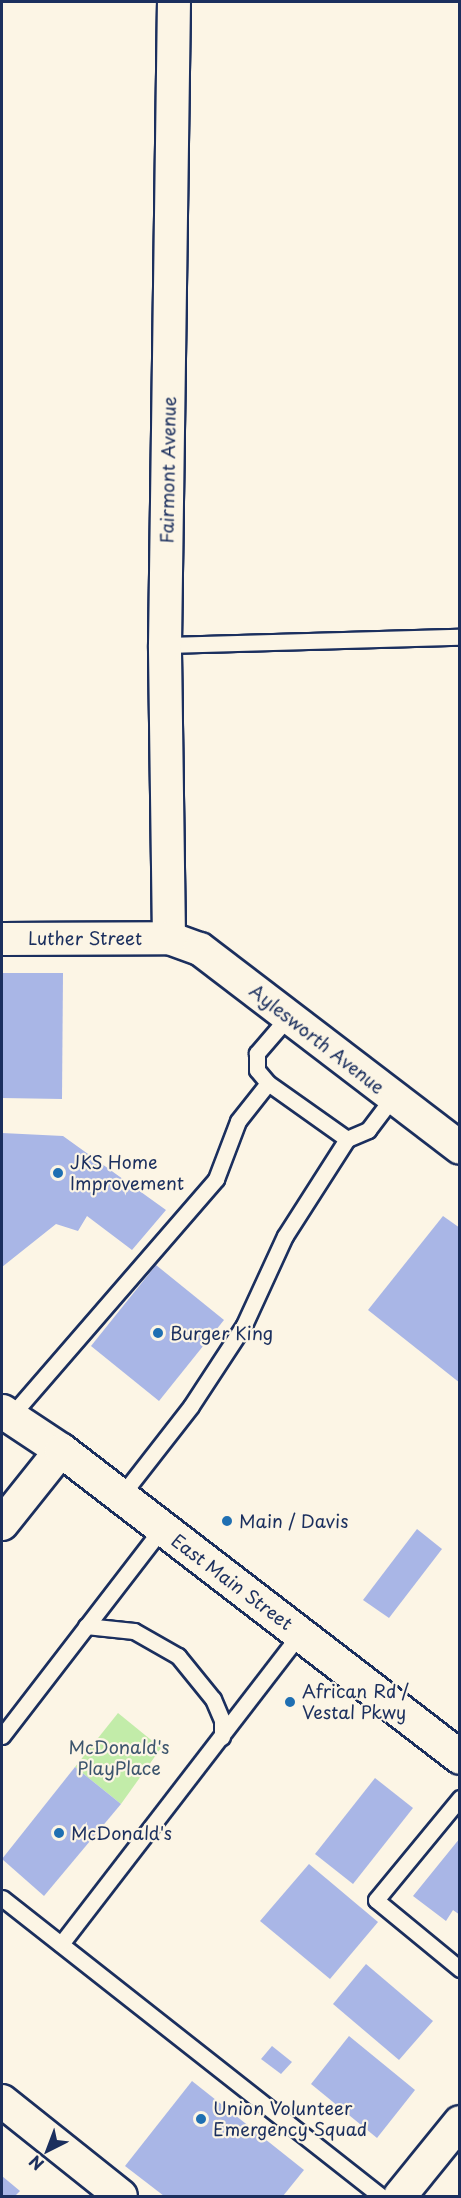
<!DOCTYPE html>
<html>
<head>
<meta charset="utf-8">
<style>
	body { margin:0 }
	#map { position:relative; width:461px; height:2198px; overflow:hidden; background:#fcf5e5; font-family:"Playpen Sans",sans-serif }
	div>[style] { position:absolute }
	.green>* { inset:0; background:#c2eca9 }
	.building>* { inset:0; background:#a9b6e6 }
	.roads { filter:drop-shadow(2px 0 #1b2f5e) drop-shadow(-2px 0 #1b2f5e) drop-shadow(0 2px #1b2f5e) drop-shadow(0 -2px #1b2f5e) }
	.service>* { height:15px; margin:-7.5px; padding:0 7.5px; transform-origin:7.5px; border-radius:7.5px; background:#fcf5e5 }
	.minor>* { height:32px; margin:-16px; padding:0 16px; transform-origin:16px; border-radius:16px; background:#fcf5e5 }
	.primary>* { height:33px; margin:-16.5px; padding:0 16.5px; transform-origin:16.5px; border-radius:16.5px; background:#fcf5e5 }
	.dots>* { width:16px; height:16px; translate:-50% -50%; box-sizing:border-box; border:3px solid #fcf5e5; border-radius:50% }
	span { translate:-50% -50%; white-space:nowrap; text-align:center; line-height:1.15; -webkit-text-stroke:4.5px #fcf5e5; paint-order:stroke }
	.street-label { font-size:18px; color:#1b2f5e }
	.poi-label { font-size:18px; color:#1b2f5e }
	.left { translate:0 -50%; text-align:left }
	.park-label { font-size:18px; color:#3c556d }
	.frame { position:absolute; inset:0; border:3px solid #1b2f5e; pointer-events:none }
	.north { position:absolute; left:18px; top:2120px; width:60px; height:60px; -webkit-text-stroke:4px #fcf5e5; paint-order:stroke; rotate:222deg; font-size:16px; font-weight:700; line-height:24px; text-align:center; color:#1b2f5e }
	.north::after { content:''; display:block; margin:auto; width:21px; height:27px; background:#1b2f5e; clip-path:polygon(50% 0,100% 100%,50% 72%,0 100%) }
</style>
</head>
<body>
<div id="map">
	<div class="green">
		<div style="clip-path:polygon(118px 1713px,161px 1748px,121px 1804px,75px 1767px)"></div>
	</div>
	<div class="building">
		<div style="clip-path:polygon(2px 973px,63px 973px,62px 1099px,2px 1098px)"></div>
		<div style="clip-path:polygon(2px 1133px,63px 1136px,166px 1210px,132px 1250px,87px 1216px,78px 1231px,56px 1224px,2px 1267px)"></div>
		<div style="clip-path:polygon(443px 1216px,460px 1228px,460px 1383px,368px 1310px)"></div>
		<div style="clip-path:polygon(156px 1265px,224px 1320px,159px 1401px,91px 1346px)"></div>
		<div style="clip-path:polygon(417px 1529px,442px 1549px,389px 1618px,363px 1600px)"></div>
		<div style="clip-path:polygon(75px 1767px,121px 1804px,44px 1896px,2px 1859px)"></div>
		<div style="clip-path:polygon(375px 1778px,413px 1808px,353px 1884px,315px 1854px)"></div>
		<div style="clip-path:polygon(460px 1838px,460px 1915px,453px 1910px,446px 1921px,413px 1896px)"></div>
		<div style="clip-path:polygon(309px 1864px,378px 1922px,330px 1979px,260px 1921px)"></div>
		<div style="clip-path:polygon(366px 1964px,433px 2021px,399px 2060px,333px 2004px)"></div>
		<div style="clip-path:polygon(349px 2036px,415px 2090px,377px 2138px,311px 2084px)"></div>
		<div style="clip-path:polygon(272px 2046px,292px 2062px,281px 2074px,261px 2059px)"></div>
		<div style="clip-path:polygon(192px 2081px,304px 2170px,283px 2196px,164px 2196px,125px 2166px)"></div>
		<div style="clip-path:polygon(2px 2176px,20px 2191px,15px 2196px,2px 2196px)"></div>
	</div>
	<div class="roads">
		<div class="service">
			<div style="left:165px;top:645px;width:295px;rotate:-1.6deg"></div>
			<div style="left:288px;top:1017px;width:48px;rotate:130.7deg"></div>
			<div style="left:257px;top:1053px;width:17px;rotate:90deg"></div>
			<div style="left:257px;top:1070px;width:17px;rotate:50deg"></div>
			<div style="left:268px;top:1083px;width:97px;rotate:35.3deg"></div>
			<div style="left:347px;top:1139px;width:23px;rotate:-23deg"></div>
			<div style="left:368px;top:1130px;width:41px;rotate:-52.9deg"></div>
			<div style="left:10px;top:1417px;width:315px;rotate:-49.1deg"></div>
			<div style="left:216px;top:1179px;width:62px;rotate:-69.2deg"></div>
			<div style="left:238px;top:1121px;width:48px;rotate:-51.7deg"></div>
			<div style="left:121px;top:1496px;width:114px;rotate:-52.1deg"></div>
			<div style="left:191px;top:1406px;width:97px;rotate:-56.8deg"></div>
			<div style="left:244px;top:1325px;width:98px;rotate:-65.3deg"></div>
			<div style="left:285px;top:1236px;width:115px;rotate:-57.4deg"></div>
			<div style="left:86px;top:1626px;width:48px;rotate:5.9deg"></div>
			<div style="left:134px;top:1631px;width:51px;rotate:29.6deg"></div>
			<div style="left:178px;top:1656px;width:55px;rotate:50.9deg"></div>
			<div style="left:213px;top:1699px;width:23px;rotate:67deg"></div>
			<div style="left:222px;top:1720px;width:17px;rotate:90deg"></div>
			<div style="left:2px;top:1736px;width:262px;rotate:-52.4deg"></div>
			<div style="left:460px;top:1798px;width:132px;rotate:129.5deg"></div>
			<div style="left:376px;top:1900px;width:109px;rotate:39.4deg"></div>
			<div style="left:2px;top:1898px;width:482px;rotate:38.2deg"></div>
			<div style="left:61px;top:1944px;width:391px;rotate:-52.4deg"></div>
		</div>
		<div class="minor">
			<div style="left:169px;top:938px;width:293px;rotate:-90.8deg"></div>
			<div style="left:165px;top:645px;width:643px;rotate:-89.2deg"></div>
			<div style="left:2px;top:939px;width:167px;rotate:-0.3deg"></div>
			<div style="left:169px;top:938px;width:33px;rotate:20deg"></div>
			<div style="left:200px;top:949px;width:327px;rotate:37.4deg"></div>
			<div style="left:2px;top:1524px;width:95px;rotate:-51.4deg"></div>
			<div style="left:2px;top:2101px;width:152px;rotate:38.6deg"></div>
			<div style="left:400px;top:2196px;width:95px;rotate:-51deg"></div>
		</div>
		<div class="primary">
			<div style="left:2px;top:1411px;width:71px;rotate:33.5deg"></div>
			<div style="left:61px;top:1450px;width:503px;rotate:37.58deg"></div>
		</div>
	</div>
	<div class="dots">
		<div style="left:58px;top:1173px;background:#1f6fb2"></div>
		<div style="left:158px;top:1333px;background:#1f6fb2"></div>
		<div style="left:227px;top:1521px;background:#1f6fb2"></div>
		<div style="left:290px;top:1702px;background:#1f6fb2"></div>
		<div style="left:59px;top:1833px;background:#1f6fb2"></div>
		<div style="left:201px;top:2119px;background:#1f6fb2"></div>
	</div>
	<div class="street-label">
		<span style="left:168px;top:470px;rotate:-89deg">Fairmont Avenue</span>
		<span style="left:85px;top:938px">Luther Street</span>
		<span style="left:317px;top:1039px;rotate:38deg">Aylesworth Avenue</span>
		<span style="left:232px;top:1582px;rotate:37deg">East Main Street</span>
	</div>
	<div class="poi-label">
		<span class="left" style="left:70px;top:1173px">JKS Home<br>Improvement</span>
		<span class="left" style="left:170px;top:1333px">Burger King</span>
		<span class="left" style="left:239px;top:1521px">Main / Davis</span>
		<span class="left" style="left:302px;top:1702px">African Rd /<br>Vestal Pkwy</span>
		<span class="left" style="left:71px;top:1833px">McDonald's</span>
		<span class="left" style="left:213px;top:2119px">Union Volunteer<br>Emergency Squad</span>
	</div>
	<div class="park-label">
		<span style="left:119px;top:1758px">McDonald's<br>PlayPlace</span>
	</div>
	<div class="frame"></div>
	<div class="north">N</div>
</div>
</body>
</html>
